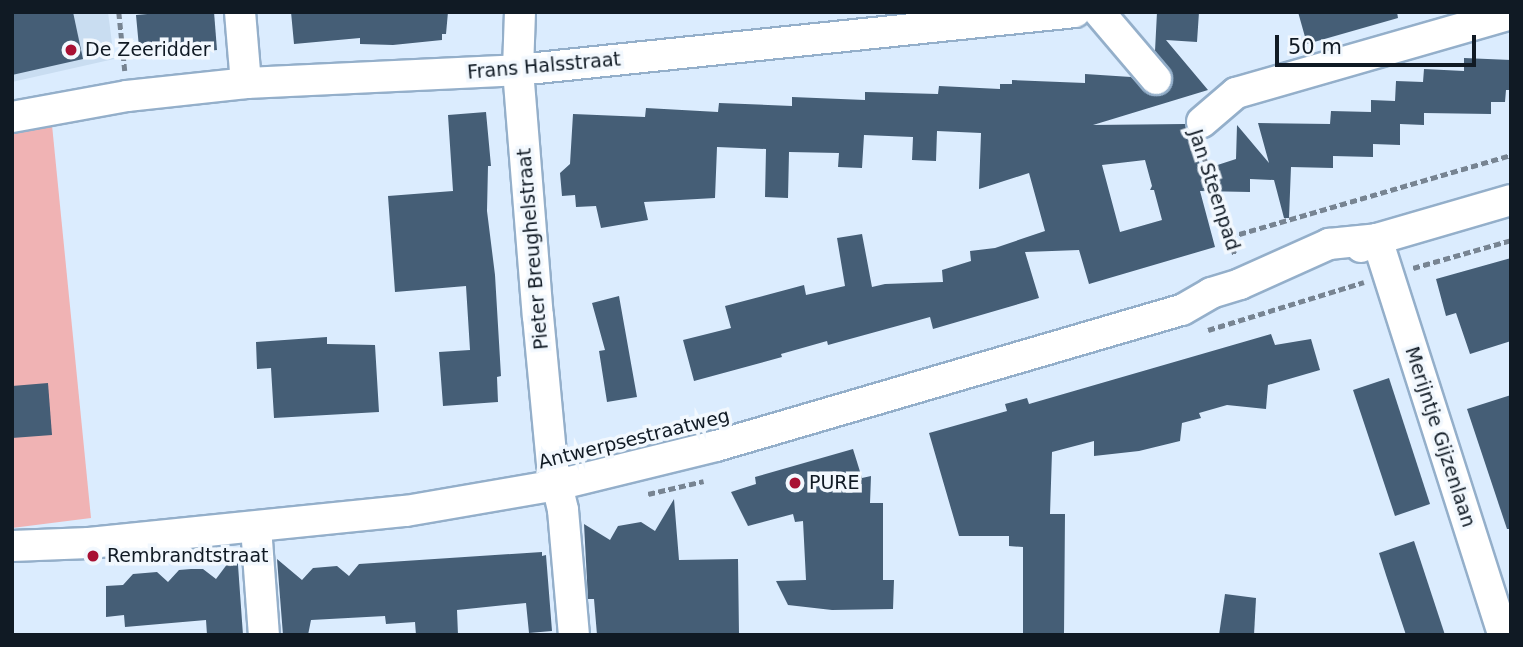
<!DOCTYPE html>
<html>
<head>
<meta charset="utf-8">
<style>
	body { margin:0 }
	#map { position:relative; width:1523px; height:647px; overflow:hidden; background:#dbecfe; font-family:"DejaVu Sans",sans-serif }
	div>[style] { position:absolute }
	.built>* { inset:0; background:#c9ddf1 }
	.green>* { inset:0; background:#f0b3b4 }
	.building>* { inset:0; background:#455e76 }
	.path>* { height:4.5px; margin-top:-2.25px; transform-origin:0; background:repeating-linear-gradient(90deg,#778492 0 7px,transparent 0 10.5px) }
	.roads { filter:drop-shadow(2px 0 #94afca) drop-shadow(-2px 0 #94afca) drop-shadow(0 2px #94afca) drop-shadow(0 -2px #94afca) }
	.minor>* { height:30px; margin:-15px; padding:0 15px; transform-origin:15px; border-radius:15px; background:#fff }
	.dots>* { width:19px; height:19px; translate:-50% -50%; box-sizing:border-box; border:4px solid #f2f8fe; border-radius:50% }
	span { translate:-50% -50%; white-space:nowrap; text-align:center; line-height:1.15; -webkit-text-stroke:7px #f2f8fe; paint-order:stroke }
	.poi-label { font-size:19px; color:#101a24 }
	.left { translate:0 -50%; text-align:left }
	.street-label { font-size:19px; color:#101a24 }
	.frame { position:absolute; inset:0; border:14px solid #101a24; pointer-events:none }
	.scale { position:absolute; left:1275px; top:35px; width:201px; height:32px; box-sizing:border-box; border:4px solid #101a24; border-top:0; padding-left:9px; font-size:21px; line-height:24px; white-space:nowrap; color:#101a24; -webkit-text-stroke:5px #f2f8fe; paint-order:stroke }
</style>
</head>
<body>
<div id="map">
	<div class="built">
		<div style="clip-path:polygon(12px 12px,108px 12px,114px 59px,12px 82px)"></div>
	</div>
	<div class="green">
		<div style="clip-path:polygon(52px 125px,91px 518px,12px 528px,12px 131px)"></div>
	</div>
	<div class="building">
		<div style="clip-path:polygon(12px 12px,73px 12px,83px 59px,12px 75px)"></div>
		<div style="clip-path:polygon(170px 12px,214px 12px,217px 50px,140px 58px,136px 15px)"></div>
		<div style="clip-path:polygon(291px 12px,448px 12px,446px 34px,442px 34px,442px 40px,393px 45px,360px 44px,360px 38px,294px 44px)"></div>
		<div style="clip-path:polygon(evenodd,1157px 12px,1199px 12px,1197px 42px,1166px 40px,1208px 90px,1093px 125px,1185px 124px,1202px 170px,1236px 159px,1237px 125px,1269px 163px,1258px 123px,1330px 124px,1331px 111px,1371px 112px,1371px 100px,1395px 101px,1396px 81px,1423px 82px,1424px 69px,1464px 71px,1464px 58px,1511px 60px,1511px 90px,1506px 90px,1505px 102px,1491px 102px,1491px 114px,1424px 113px,1424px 125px,1400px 124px,1400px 145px,1373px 144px,1373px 157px,1333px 156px,1333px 168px,1291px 167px,1289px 218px,1284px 218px,1274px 180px,1250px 179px,1250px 192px,1200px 191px,1215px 247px,1089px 284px,1079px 250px,1025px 252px,1039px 298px,933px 329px,930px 317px,828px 345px,827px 341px,781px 354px,782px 357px,694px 381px,683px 340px,731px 328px,725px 306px,804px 285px,806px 295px,845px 286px,837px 238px,862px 234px,872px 287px,885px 284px,943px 282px,942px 270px,971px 261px,970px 251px,995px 248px,1045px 231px,1029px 173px,979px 189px,981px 133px,937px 131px,936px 161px,912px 160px,913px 137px,864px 135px,862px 168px,838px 167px,839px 153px,789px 152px,788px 198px,765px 197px,766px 149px,717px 147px,715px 198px,644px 202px,648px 220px,601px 228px,596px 206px,576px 207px,575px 195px,562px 196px,560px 173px,570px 164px,573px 114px,645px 117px,646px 108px,718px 112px,719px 103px,792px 106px,792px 97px,865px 100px,865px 92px,938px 94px,939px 86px,1000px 89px,1000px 84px,1012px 84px,1012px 80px,1085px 83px,1085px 74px,1131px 77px,1150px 95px,1160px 96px,1172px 85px,1173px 77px,1155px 51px,1157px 12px,1145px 160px,1152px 186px,1150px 190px,1154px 190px,1162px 220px,1120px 232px,1102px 165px,1145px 160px)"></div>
		<div style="clip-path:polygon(1298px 12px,1397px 12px,1398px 18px,1307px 44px)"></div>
		<div style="clip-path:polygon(486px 112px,491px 166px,488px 166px,487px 211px,495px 275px,501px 376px,497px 377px,498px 402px,443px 406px,439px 352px,470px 350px,466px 286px,395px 292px,388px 196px,453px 191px,448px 115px)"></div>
		<div style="clip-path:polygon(1511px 258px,1511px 341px,1470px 354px,1456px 313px,1446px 316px,1436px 279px)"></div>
		<div style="clip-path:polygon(619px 296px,637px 397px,607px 402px,599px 351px,605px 350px,592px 303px)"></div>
		<div style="clip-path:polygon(1271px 334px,1275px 345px,1311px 339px,1320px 370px,1268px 385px,1266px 409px,1227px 405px,1199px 413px,1201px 418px,1182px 423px,1180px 441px,1139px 451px,1094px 456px,1094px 441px,1052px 452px,1050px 514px,1065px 514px,1064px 635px,1023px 635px,1023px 547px,1009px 546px,1009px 536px,959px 536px,929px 433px,1007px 411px,1005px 404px,1027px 398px,1029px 404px)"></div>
		<div style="clip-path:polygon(327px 337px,327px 344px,375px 345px,379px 412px,274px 418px,271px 368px,257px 369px,256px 342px)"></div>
		<div style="clip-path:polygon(1389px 378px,1430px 504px,1395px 516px,1353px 390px)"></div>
		<div style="clip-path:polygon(48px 383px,52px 435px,12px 438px,12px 386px)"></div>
		<div style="clip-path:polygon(1511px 395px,1511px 529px,1507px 529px,1467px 409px)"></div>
		<div style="clip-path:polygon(853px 449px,862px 478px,871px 476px,870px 503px,883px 503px,883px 580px,894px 580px,893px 609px,832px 610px,788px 605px,776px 581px,806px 580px,803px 521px,795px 522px,793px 514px,748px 526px,731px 492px,756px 484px,755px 477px)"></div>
		<div style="clip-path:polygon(674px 499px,679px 560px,738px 559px,739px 635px,597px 635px,594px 599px,588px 599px,584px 524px,610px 540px,618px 526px,641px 522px,655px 531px)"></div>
		<div style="clip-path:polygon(1414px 541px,1420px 559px,1445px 635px,1406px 635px,1386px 575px,1379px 553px)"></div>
		<div style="clip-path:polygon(237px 551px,243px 635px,207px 635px,206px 620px,125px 627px,124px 615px,106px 617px,106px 586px,123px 585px,133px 574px,157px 572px,168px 582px,179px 570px,191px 569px,203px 569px,216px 579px)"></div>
		<div style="clip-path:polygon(542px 552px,542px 556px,546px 555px,552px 631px,529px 633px,526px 603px,457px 610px,458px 635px,416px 635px,415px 622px,386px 624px,385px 616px,311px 620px,308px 635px,283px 635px,277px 559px,302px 580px,313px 568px,337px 566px,349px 576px,359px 564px)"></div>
		<div style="clip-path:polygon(1225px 594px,1256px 598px,1254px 635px,1219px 635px)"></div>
	</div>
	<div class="path">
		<div style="left:119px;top:12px;width:59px;rotate:84.2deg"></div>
		<div style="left:1201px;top:147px;width:113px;rotate:72.5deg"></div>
		<div style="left:1229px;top:237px;width:294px;rotate:-16.2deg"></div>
		<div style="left:1413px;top:268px;width:102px;rotate:-15.9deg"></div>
		<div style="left:1208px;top:330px;width:163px;rotate:-17.1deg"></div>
		<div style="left:648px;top:494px;width:57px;rotate:-13.1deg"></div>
	</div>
	<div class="roads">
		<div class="minor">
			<div style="left:240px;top:12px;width:71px;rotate:85.2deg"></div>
			<div style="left:520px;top:12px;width:58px;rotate:92deg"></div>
			<div style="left:518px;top:70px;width:247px;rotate:85.4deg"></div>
			<div style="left:538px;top:316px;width:148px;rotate:84.6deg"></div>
			<div style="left:552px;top:463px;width:48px;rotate:76.8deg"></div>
			<div style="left:563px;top:510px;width:125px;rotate:85deg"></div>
			<div style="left:1099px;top:12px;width:88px;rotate:49.6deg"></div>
			<div style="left:12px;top:117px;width:117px;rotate:-10.3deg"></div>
			<div style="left:127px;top:96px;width:120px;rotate:-6.2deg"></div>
			<div style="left:246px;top:83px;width:272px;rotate:-2.7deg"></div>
			<div style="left:518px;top:70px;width:560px;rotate:-5.94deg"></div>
			<div style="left:1202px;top:122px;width:45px;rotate:-40.5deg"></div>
			<div style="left:1236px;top:93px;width:286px;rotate:-16deg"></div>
			<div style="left:1377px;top:239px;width:416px;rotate:72.3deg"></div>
			<div style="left:1361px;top:247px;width:18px;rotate:-27deg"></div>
			<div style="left:1377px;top:239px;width:140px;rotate:-16.2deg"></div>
			<div style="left:256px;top:527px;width:108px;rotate:85.8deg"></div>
			<div style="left:12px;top:546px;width:77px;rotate:-2.2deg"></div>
			<div style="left:89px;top:543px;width:319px;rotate:-5.8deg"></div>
			<div style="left:406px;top:511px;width:153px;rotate:-9.8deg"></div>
			<div style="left:557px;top:485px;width:164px;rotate:-13.8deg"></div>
			<div style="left:716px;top:446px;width:485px;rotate:-16.3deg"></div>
			<div style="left:1182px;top:310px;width:34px;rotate:-30deg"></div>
			<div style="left:1211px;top:293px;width:30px;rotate:-17deg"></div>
			<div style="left:1240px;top:284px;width:98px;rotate:-24.2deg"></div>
			<div style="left:1329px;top:244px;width:48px;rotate:-5.9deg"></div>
		</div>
	</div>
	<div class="dots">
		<div style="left:71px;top:50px;background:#a81033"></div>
		<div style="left:795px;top:483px;background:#a81033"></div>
		<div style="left:93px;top:556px;background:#a81033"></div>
	</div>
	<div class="poi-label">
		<span class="left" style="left:85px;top:50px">De Zeeridder</span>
		<span class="left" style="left:809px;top:483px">PURE</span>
		<span class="left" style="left:107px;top:556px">Rembrandtstraat</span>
	</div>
	<div class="street-label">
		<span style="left:544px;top:66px;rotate:-5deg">Frans Halsstraat</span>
		<span style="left:1214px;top:190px;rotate:72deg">Jan Steenpad</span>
		<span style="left:533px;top:249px;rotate:-95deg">Pieter Breughelstraat</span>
		<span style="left:1440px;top:437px;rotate:72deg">Merijntje Gijzenlaan</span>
		<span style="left:634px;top:439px;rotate:-14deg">Antwerpsestraatweg</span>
	</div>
	<div class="frame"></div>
	<div class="scale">50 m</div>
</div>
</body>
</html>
